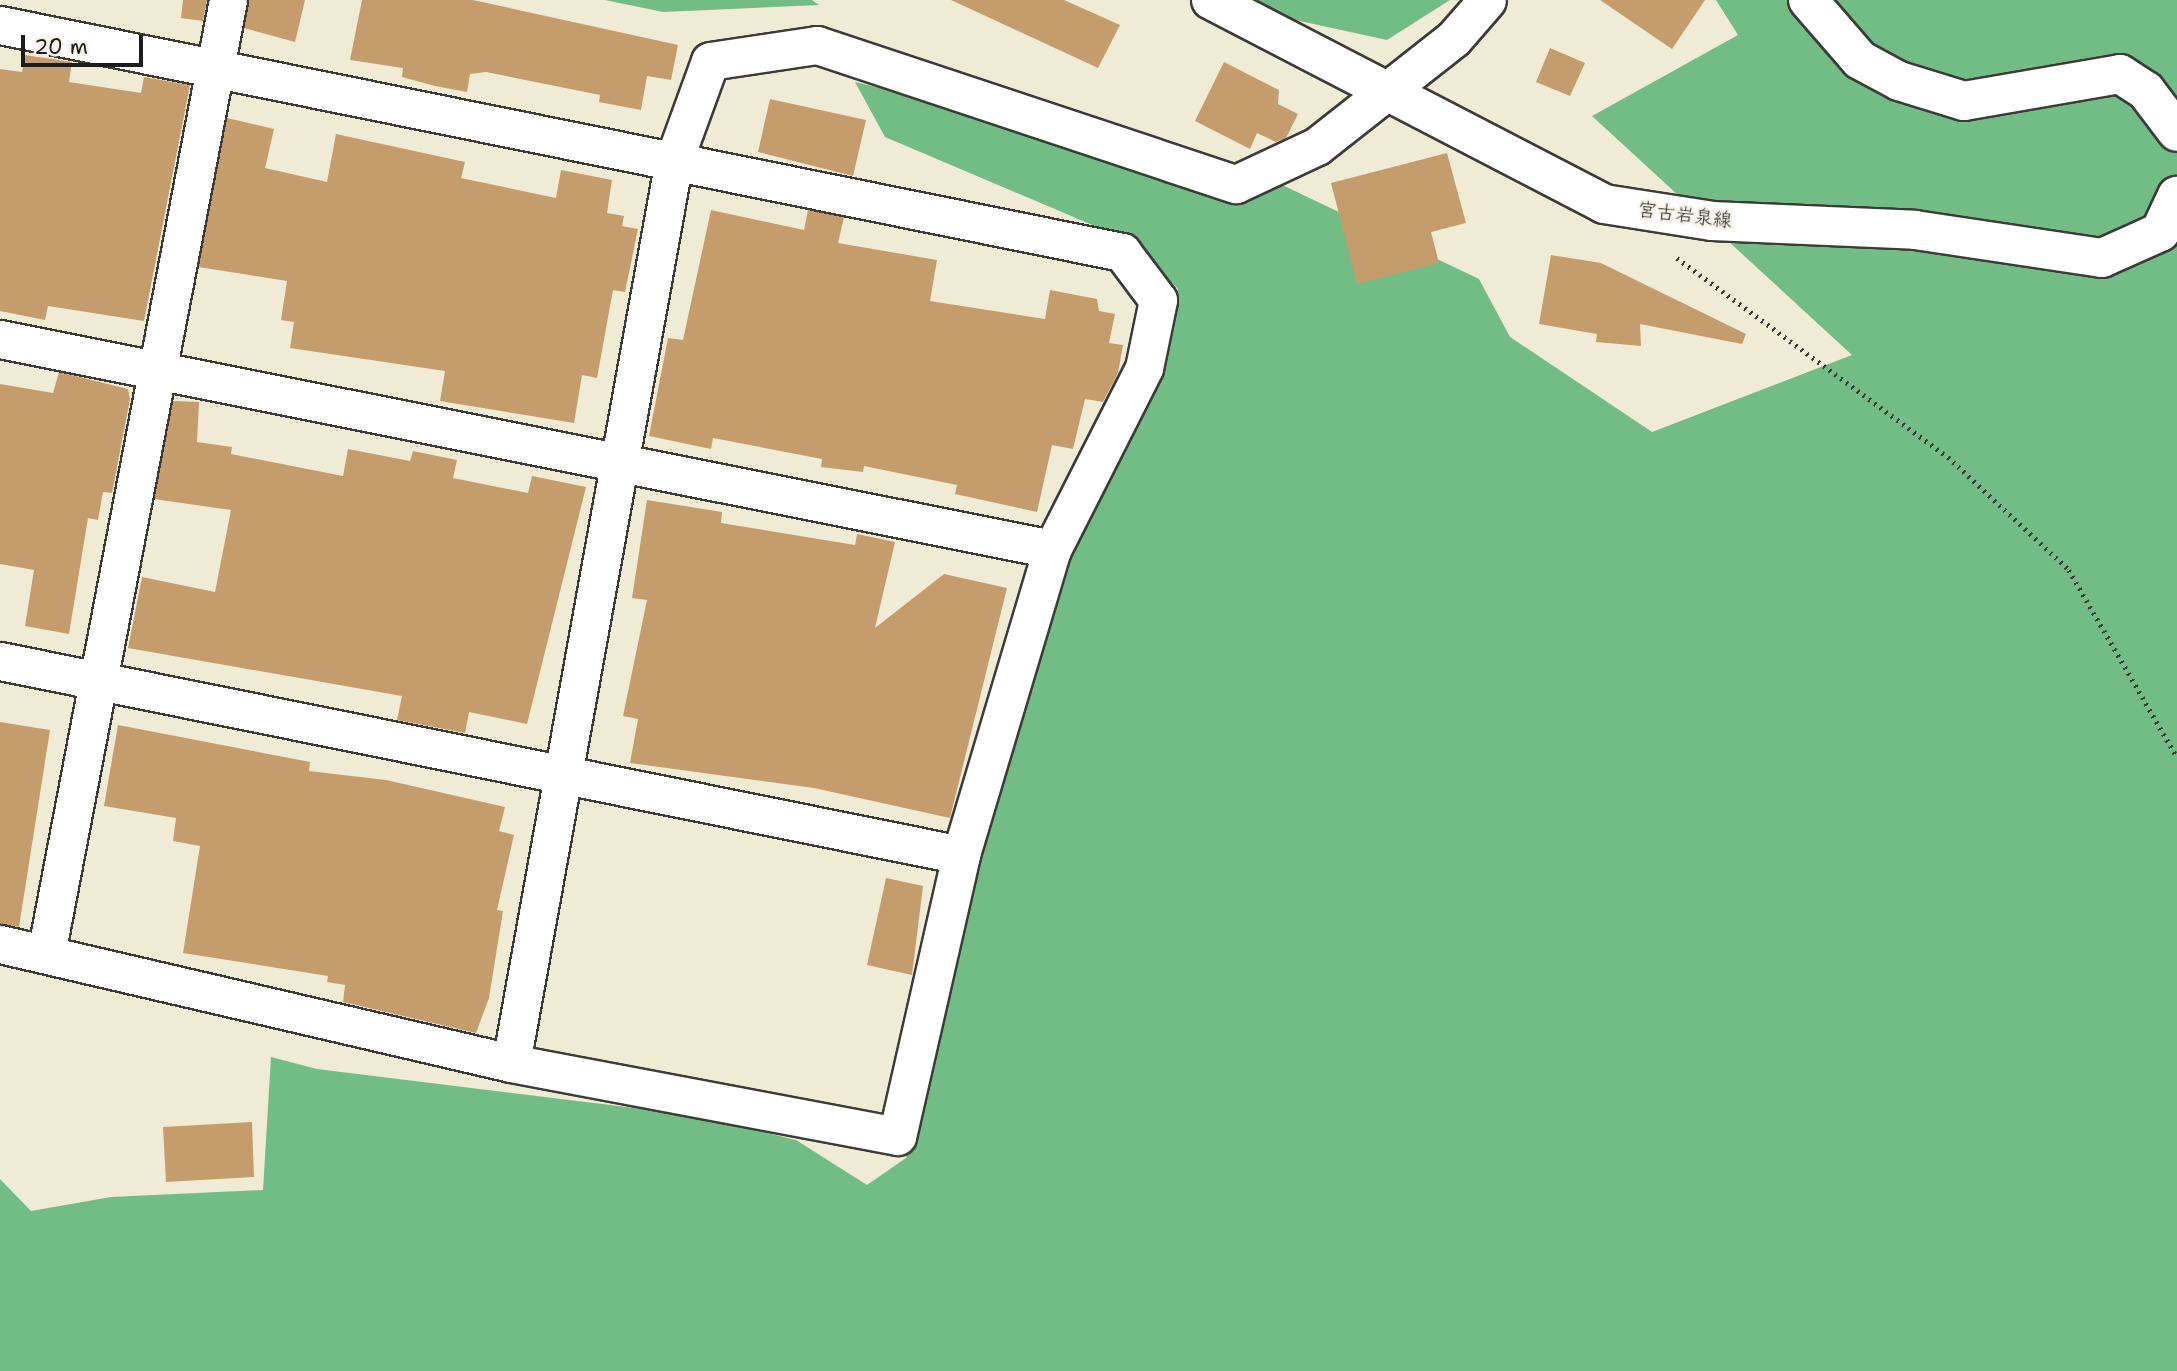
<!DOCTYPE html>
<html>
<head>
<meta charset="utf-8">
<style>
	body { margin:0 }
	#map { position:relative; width:2177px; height:1371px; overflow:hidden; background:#f0ebd5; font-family:"Shantell Sans","Klee One",sans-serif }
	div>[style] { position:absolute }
	.forest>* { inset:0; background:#72bd85 }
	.building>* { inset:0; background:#c59d6d }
	.path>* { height:4.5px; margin-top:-2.25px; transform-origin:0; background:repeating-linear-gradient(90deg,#3c3b38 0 2px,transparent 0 7px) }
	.roads { filter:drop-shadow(2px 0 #3c3b38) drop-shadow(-2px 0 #3c3b38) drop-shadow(0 2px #3c3b38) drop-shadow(0 -2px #3c3b38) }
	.minor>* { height:37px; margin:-18.5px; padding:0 18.5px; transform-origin:18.5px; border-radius:18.5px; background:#fff }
	.primary>* { height:38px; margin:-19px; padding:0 19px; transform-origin:19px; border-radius:19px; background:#fff }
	span { translate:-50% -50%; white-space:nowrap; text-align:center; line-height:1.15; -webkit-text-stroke:5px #f7f3e8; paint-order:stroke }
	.street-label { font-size:19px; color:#1c1c1c }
	.scale { position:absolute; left:21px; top:35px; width:122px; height:32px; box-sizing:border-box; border:4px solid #1c1c1c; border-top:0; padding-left:9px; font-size:21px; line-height:24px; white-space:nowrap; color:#1c1c1c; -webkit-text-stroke:5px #f7f3e8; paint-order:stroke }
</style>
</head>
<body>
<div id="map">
	<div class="forest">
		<div style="clip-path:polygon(605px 0,812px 0,819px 5px,663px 12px)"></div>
		<div style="clip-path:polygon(1204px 0,1450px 0,1387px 40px)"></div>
		<div style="clip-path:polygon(1716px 0,2177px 0,2177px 1371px,0 1371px,0 1179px,31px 1211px,111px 1197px,263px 1190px,271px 1057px,317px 1069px,692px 1115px,796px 1140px,867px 1185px,906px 1158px,951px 956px,1040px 634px,1178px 289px,1130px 241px,885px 137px,855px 82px,1274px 181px,1479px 279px,1510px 337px,1652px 432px,1852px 355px,1592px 116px,1738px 35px)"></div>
	</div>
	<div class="building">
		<div style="clip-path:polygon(183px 0,207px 0,203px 21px,181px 18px)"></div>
		<div style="clip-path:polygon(248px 0,305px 0,295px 42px,244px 28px)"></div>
		<div style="clip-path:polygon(362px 0,473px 0,678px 45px,671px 80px,647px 76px,641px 110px,599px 102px,600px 95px,486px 72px,470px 74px,467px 92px,435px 86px,402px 77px,403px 68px,350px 60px)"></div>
		<div style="clip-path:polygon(951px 0,1064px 0,1120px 25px,1098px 68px)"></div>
		<div style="clip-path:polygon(1600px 0,1705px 0,1672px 49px)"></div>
		<div style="clip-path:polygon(1550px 48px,1585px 63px,1570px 96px,1536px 82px)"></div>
		<div style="clip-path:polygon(25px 55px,72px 62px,69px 82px,141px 93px,144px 77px,190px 85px,144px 321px,48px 306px,45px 320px,0 311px,0 69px,22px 72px)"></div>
		<div style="clip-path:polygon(1224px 62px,1279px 90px,1278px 104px,1298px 114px,1286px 138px,1276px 142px,1257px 133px,1250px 149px,1195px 121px)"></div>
		<div style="clip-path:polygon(770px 99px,866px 120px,853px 176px,758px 152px)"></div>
		<div style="clip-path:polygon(227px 118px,274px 129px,265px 168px,327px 182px,336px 134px,465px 162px,461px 178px,556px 198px,561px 170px,612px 180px,607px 213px,624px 216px,622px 226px,638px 229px,625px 292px,613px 290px,597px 378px,582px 375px,574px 423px,440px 401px,445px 371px,290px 348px,294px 322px,281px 320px,287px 281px,198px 267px)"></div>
		<div style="clip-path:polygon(1447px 153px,1466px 223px,1431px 232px,1439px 263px,1357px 284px,1331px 183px)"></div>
		<div style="clip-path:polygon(711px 210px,804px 230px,808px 210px,844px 217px,838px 243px,937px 260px,930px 301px,1045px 319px,1050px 290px,1097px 299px,1099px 311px,1115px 314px,1109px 343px,1123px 345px,1118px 373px,1103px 402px,1085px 399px,1073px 449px,1052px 445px,1037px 512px,955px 494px,957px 485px,864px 466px,863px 472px,821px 467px,822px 459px,713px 438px,711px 449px,649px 436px,668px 338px,683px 340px)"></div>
		<div style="clip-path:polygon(1551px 255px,1601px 263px,1746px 334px,1742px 344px,1640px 324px,1641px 346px,1596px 342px,1597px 334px,1539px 324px)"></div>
		<div style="clip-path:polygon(59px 372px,128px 389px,130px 399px,112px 493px,103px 492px,98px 520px,88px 518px,69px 634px,25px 626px,34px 570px,0 564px,0 384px,53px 393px)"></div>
		<div style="clip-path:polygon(173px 401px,199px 402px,197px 442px,232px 447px,231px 454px,343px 476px,348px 449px,410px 461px,413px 451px,457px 460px,453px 478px,528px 493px,532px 476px,586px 487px,527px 724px,469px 712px,465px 733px,397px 720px,402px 696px,128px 648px,142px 577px,215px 592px,231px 510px,154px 499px)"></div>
		<div style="clip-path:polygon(647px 500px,722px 512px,721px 523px,855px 545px,857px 534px,895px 542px,875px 628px,944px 574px,1007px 588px,950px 818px,814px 788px,630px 763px,638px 719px,623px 716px,647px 600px,632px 598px)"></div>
		<div style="clip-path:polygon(0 722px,50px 730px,19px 927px,0 924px)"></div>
		<div style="clip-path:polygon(118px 725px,310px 762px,309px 771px,386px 780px,505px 807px,499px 831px,514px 835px,497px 910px,503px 911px,489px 998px,476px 1033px,343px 1002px,345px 985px,327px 982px,328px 976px,183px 953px,200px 846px,173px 841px,176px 818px,104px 806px)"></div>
		<div style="clip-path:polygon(886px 878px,923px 886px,912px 975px,867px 965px)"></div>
		<div style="clip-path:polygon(252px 1122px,254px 1177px,166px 1182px,163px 1127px)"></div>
	</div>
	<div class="path">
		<div style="left:1677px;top:258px;width:336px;rotate:36.3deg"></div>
		<div style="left:1948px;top:457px;width:166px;rotate:43deg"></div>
		<div style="left:2069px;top:570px;width:216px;rotate:60deg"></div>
	</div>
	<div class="roads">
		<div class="minor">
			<div style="left:0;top:25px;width:1145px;rotate:11.44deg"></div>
			<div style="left:1122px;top:252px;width:60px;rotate:53.1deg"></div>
			<div style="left:1158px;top:300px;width:69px;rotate:101.6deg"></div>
			<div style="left:1144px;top:368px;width:203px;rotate:116.9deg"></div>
			<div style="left:1052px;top:549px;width:319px;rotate:106.6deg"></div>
			<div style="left:961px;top:855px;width:288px;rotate:102.8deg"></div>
			<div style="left:897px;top:1136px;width:393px;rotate:-169.3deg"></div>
			<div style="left:511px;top:1063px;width:525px;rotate:-166.89deg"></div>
			<div style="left:0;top:339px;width:1073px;rotate:11.29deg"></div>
			<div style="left:0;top:661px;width:980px;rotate:11.41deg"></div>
			<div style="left:46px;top:954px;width:971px;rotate:-79.2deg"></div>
			<div style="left:511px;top:1063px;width:918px;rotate:-79.77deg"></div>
			<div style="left:674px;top:160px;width:105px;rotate:-70deg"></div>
			<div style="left:710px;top:61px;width:108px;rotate:-8.5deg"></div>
			<div style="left:817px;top:45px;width:441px;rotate:18.4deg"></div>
			<div style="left:1236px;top:184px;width:89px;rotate:-25.1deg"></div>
			<div style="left:1317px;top:146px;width:174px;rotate:-38.2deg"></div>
			<div style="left:1454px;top:38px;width:50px;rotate:-49deg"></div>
		</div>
		<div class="primary">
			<div style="left:1211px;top:0;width:443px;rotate:27.4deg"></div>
			<div style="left:1604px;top:204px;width:109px;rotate:8.9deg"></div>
			<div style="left:1712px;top:221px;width:203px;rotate:2.5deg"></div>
			<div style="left:1915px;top:230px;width:189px;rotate:8.5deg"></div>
			<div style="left:2102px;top:258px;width:64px;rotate:-24.1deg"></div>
			<div style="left:2160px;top:232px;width:40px;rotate:-65deg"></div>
			<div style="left:1808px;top:0;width:79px;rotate:49.1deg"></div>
			<div style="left:1860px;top:60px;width:44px;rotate:28.3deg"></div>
			<div style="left:1899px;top:81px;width:68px;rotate:17.1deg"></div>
			<div style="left:1964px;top:101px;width:158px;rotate:-9.8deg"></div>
			<div style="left:2120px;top:74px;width:31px;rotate:33deg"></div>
			<div style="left:2146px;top:91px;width:51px;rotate:52.9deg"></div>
		</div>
	</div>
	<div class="street-label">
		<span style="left:1685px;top:215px;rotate:7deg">宮古岩泉線</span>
	</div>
	<div class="scale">20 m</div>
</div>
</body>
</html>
